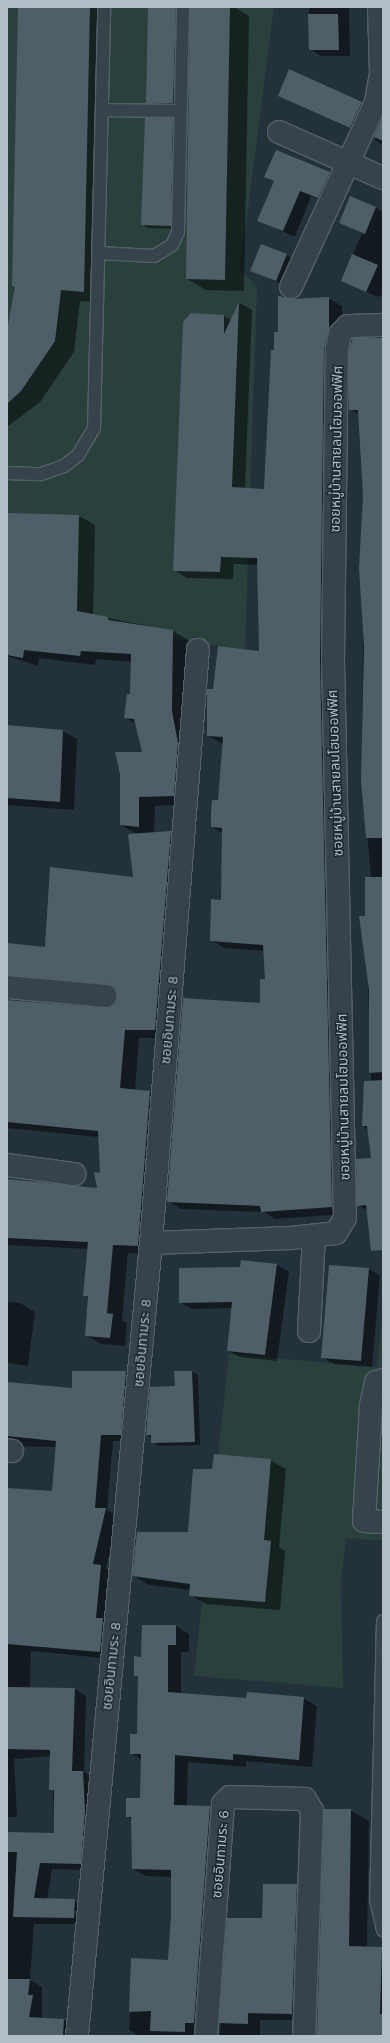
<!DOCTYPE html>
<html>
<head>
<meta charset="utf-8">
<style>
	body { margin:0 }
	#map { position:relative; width:390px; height:2043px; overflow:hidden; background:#23323a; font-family:"Work Sans","Noto Sans Thai",sans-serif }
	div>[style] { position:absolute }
	.green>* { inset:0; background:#29403d }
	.shadow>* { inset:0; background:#0007 }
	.building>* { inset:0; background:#4f5f68 }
	.roads { filter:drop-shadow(1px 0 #556168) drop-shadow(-1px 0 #556168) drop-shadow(0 1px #556168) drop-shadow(0 -1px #556168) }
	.lane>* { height:12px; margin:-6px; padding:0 6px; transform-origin:6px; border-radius:6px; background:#37434b }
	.street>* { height:22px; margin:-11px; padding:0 11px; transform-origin:11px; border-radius:11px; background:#37434b }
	span { translate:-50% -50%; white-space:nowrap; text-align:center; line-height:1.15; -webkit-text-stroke:3px #1c282f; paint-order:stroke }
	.street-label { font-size:14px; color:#b2bec6 }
	.frame { position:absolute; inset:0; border:8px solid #b2bec6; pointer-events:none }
</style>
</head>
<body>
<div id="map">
	<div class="green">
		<div style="clip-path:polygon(7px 7px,274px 7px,240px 270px,257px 286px,245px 650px,83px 623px,7px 605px)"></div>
		<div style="clip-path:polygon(383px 1311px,383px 1540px,346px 1539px,341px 1579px,343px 1688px,194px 1676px,229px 1354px,377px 1367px)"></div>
	</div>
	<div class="shadow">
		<div style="clip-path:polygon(19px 7px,109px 7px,103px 302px,80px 301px,74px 352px,40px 402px,7px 427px,7px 332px,16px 287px)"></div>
		<div style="clip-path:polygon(149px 7px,182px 7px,179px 106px,147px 102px)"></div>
		<div style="clip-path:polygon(190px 7px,234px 7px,249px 16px,244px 291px,206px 290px,187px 279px)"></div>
		<div style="clip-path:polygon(309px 7px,356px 7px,349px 9px,350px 56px,321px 56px,310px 49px)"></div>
		<div style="clip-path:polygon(289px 70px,372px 111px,362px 134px,279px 96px)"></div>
		<div style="clip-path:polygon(173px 119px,179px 123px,176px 229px,148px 228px,142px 224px)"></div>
		<div style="clip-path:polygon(383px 120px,383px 145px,375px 140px)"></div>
		<div style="clip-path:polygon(276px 151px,341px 179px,330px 204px,311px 196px,295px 237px,258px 220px,274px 182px,266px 177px)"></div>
		<div style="clip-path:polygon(375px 207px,383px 212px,383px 294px,378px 297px,342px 281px,362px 233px,340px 223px)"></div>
		<div style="clip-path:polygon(286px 255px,298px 261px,287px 287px,251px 270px)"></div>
		<div style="clip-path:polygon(328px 298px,342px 306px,343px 336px,345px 1214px,275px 1219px,264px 1212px,181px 1209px,168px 1201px,261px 1004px,266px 980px,264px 951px,224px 948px,211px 940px,222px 901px,223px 833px,212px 827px,219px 801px,223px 744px,208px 736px,214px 690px,260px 652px,258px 565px,234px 564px,233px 579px,187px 578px,174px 570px,224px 316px,231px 320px,240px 303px,252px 310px,245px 489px,265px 490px,279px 333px,292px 300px)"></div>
		<div style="clip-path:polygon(383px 338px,383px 1149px,363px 1125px,371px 1082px,366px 917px,371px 878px,362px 780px,364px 496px,360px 415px,350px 409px)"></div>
		<div style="clip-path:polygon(evenodd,7px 514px,79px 516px,95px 525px,93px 615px,173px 631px,188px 640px,189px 804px,155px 806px,154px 833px,171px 832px,186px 840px,170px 1038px,139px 1038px,135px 1091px,150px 1092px,165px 1101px,153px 1254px,128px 1253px,122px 1320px,127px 1323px,125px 1346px,101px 1344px,86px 1335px,89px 1298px,84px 1295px,88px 1249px,7px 1245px,7px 1180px,99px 1189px,101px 1174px,99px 1137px,7px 1128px,7px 944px,46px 948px,134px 878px,137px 834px,121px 825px,143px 753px,136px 724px,125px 717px,131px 695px,132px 662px,96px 659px,95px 665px,39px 658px,38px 666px,7px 656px,7px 514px,24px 983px,118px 991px,119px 998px,112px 1008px,105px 1009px,10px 1001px,9px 994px,24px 983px)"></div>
		<div style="clip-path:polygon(7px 726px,62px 731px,77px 739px,74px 810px,7px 805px)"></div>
		<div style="clip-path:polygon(383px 1160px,383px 1211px,370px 1212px,358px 1205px)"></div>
		<div style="clip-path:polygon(242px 1261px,277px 1265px,289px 1271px,277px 1361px,240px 1357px,228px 1351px,233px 1308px,192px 1309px,180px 1302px,241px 1268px)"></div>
		<div style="clip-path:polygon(369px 1269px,380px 1276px,372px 1367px,334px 1364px,322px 1357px)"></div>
		<div style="clip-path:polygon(7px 1302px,20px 1303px,35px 1312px,28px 1366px,7px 1363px)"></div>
		<div style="clip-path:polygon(73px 1372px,126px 1372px,138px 1379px,132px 1441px,113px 1441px,107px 1510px,118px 1516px,106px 1568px,113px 1572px,112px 1659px,31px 1651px,30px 1689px,75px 1689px,86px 1696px,84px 1772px,95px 1779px,92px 1870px,52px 1869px,47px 1899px,74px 1900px,86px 1906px,86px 1924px,34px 1924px,30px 1980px,42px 1987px,42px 2019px,64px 2020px,76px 2027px,75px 2036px,7px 2036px,7px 1833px,55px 1834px,51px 1756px,14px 1759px,17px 1817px,7px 1817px,7px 1489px,53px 1492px,56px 1447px,8px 1446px,7px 1449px,7px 1386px,73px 1389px)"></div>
		<div style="clip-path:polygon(192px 1372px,198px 1375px,200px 1445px,158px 1446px,147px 1434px,176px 1387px)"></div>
		<div style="clip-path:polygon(270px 1460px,286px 1469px,279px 1547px,285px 1551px,280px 1610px,206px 1604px,190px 1595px,191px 1590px,149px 1585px,134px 1576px,189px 1533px,213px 1470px)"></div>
		<div style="clip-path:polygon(176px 1626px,189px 1634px,189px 1652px,181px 1652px,181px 1694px,247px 1699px,303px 1698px,317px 1706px,312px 1767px,246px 1761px,246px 1767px,188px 1762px,187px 1806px,210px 1807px,223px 1814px,207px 2036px,140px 2036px,129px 2030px,132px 1959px,169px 1961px,172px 1877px,146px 1876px,133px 1869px,132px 1820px,127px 1816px,141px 1799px,142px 1760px,131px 1753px,138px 1735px,139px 1678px,135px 1675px,142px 1658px)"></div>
		<div style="clip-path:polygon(350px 1810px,369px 1821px,367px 1948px,383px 1948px,383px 2036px,318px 2036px)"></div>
		<div style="clip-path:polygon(297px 1885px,309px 1892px,304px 2020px,260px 2020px,260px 2036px,220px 2036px,228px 1919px,263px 1919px)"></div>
	</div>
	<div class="building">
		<div style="clip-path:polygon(18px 7px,90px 7px,84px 292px,61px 290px,55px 341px,21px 391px,7px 404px,7px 330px,15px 287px,12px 286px)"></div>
		<div style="clip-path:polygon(148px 7px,176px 7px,173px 103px,146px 103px)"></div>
		<div style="clip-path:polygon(190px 7px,230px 7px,225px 280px,186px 279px)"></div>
		<div style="clip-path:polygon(308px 14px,338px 14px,339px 50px,309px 50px)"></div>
		<div style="clip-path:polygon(289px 69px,362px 102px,350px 128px,278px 96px)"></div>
		<div style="clip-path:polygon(383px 117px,383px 141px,374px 137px)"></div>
		<div style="clip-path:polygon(145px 118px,173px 118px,171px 226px,141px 225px)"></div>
		<div style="clip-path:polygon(276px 150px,330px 172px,318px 198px,300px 191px,283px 231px,257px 221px,274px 181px,264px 177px)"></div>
		<div style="clip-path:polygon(350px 196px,376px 207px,365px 234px,339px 223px)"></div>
		<div style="clip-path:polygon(261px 244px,287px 254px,276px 281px,250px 271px)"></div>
		<div style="clip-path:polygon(352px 254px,378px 265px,366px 292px,341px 281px)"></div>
		<div style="clip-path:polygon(278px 296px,292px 299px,329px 297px,329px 328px,324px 349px,320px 661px,332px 1207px,261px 1212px,260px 1206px,167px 1202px,183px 998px,260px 1003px,260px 979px,265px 979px,263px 945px,210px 941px,211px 899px,221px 900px,222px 828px,211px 827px,211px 813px,212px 800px,218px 800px,223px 737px,207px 736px,207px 689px,213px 689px,218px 646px,259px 651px,257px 558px,221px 557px,220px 572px,173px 571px,183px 322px,191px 313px,224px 315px,224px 334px,239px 302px,232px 487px,264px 489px,271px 350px,274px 350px,274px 332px,278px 332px)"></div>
		<div style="clip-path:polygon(353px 338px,383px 338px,383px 838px,366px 838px,361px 780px,364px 647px,359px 568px,363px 496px,358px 410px,349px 410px,349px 350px)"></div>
		<div style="clip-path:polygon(7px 513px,79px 515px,77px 611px,108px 617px,108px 620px,173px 630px,172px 711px,178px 743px,174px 796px,139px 797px,139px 827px,120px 825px,120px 774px,115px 752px,142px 752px,134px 719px,124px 718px,127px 694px,130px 694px,131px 654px,81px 651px,80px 656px,24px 650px,23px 658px,7px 655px)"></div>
		<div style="clip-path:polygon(7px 725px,63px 730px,60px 802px,7px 798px)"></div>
		<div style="clip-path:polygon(171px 831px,155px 1030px,125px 1030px,120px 1088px,150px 1091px,138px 1246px,113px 1245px,107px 1313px,113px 1314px,110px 1338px,85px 1336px,88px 1296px,83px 1296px,88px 1242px,7px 1238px,7px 1179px,97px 1188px,94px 1172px,100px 1173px,98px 1131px,7px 1122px,7px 1000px,105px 1008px,116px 1003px,117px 991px,107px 984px,7px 975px,7px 943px,45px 947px,50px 867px,133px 877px,128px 834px)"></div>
		<div style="clip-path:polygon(365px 877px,383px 877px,383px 1072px,369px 1073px,369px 990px,359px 916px,365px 916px)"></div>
		<div style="clip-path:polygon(383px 1080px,383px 1250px,371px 1251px,366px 1205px,357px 1206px,356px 1159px,371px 1158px,367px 1126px,362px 1126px,364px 1081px)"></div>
		<div style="clip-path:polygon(241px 1260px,277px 1264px,265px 1355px,227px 1351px,232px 1302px,179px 1303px,179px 1268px,240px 1267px)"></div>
		<div style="clip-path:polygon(329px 1265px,369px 1268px,361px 1361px,321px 1358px)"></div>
		<div style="clip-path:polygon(72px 1371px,126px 1371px,121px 1435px,101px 1435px,95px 1508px,106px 1508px,93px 1564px,101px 1565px,96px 1618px,103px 1618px,100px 1652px,7px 1644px,7px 1488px,52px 1491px,56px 1441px,7px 1436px,7px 1382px,72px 1388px)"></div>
		<div style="clip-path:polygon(174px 1371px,192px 1371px,195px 1442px,151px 1443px,151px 1435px,146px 1435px,150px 1387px,175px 1386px)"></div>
		<div style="clip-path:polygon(214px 1454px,271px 1459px,264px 1540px,271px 1541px,265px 1602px,189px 1596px,190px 1584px,132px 1576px,137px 1532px,188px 1532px,193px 1469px,212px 1469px)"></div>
		<div style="clip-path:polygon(142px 1625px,176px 1625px,176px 1645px,168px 1645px,168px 1692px,246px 1698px,247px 1692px,304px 1697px,299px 1760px,233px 1754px,233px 1760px,175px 1755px,174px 1805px,210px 1806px,194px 2023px,185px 2023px,185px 2032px,150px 2031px,151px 2011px,129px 2012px,131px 1958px,168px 1960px,171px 1914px,171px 1870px,132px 1869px,131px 1817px,126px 1817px,126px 1798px,140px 1798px,141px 1754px,130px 1754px,130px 1734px,137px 1734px,138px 1676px,134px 1676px,134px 1656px,141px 1657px)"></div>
		<div style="clip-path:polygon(7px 1687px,75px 1688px,72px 1771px,83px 1771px,85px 1811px,81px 1864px,40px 1863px,34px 1898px,75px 1899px,74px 1918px,13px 1917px,17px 1852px,7px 1852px,7px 1832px,54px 1833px,54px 1790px,49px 1790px,50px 1750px,7px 1749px)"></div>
		<div style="clip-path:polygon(324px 1809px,351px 1809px,349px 1946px,382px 1947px,380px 2014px,383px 2014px,383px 2036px,317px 2036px)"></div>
		<div style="clip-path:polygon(263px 1884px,297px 1884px,292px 2014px,248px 2013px,248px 2024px,219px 2023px,227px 1918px,262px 1918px)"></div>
		<div style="clip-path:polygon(7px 1979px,30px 1979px,28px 1995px,33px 1995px,29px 2017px,64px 2019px,63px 2036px,7px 2036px)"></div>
	</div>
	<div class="roads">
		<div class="lane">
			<div style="left:102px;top:110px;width:78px;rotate:0.7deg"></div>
			<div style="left:99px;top:253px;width:55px;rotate:3.1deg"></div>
			<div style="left:154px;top:256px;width:21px;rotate:-31deg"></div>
			<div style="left:172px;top:245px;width:14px;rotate:-65deg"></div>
			<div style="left:178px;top:232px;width:225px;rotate:-88.7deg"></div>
			<div style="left:7px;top:473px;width:34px;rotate:2deg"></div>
			<div style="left:41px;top:474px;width:24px;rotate:-19deg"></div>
			<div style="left:64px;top:466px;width:18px;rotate:-38deg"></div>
			<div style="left:78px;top:455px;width:31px;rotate:-59deg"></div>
			<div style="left:94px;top:428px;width:421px;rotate:-88.6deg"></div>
			<div style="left:383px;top:1621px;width:279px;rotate:91.4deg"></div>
			<div style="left:376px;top:1900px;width:31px;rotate:77deg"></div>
		</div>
		<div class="street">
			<div style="left:279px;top:132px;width:114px;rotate:23.9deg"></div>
			<div style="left:291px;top:287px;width:204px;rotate:-65.3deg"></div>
			<div style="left:376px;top:102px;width:28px;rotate:-80deg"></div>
			<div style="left:381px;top:74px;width:67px;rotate:-91.7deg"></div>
			<div style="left:7px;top:987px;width:99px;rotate:5.2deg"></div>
			<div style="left:7px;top:1165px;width:68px;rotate:7.7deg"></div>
			<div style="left:151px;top:1243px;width:140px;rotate:-2deg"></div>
			<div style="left:291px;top:1238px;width:45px;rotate:-6.3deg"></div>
			<div style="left:336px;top:1233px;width:17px;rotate:-59deg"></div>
			<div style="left:345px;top:1218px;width:557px;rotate:-91.23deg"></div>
			<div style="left:333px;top:661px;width:312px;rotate:-89.3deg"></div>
			<div style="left:337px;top:349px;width:15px;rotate:-79deg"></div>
			<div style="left:340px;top:334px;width:11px;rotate:-45deg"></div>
			<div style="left:348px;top:326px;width:35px;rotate:-2deg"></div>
			<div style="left:309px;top:1331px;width:95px;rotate:-87deg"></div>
			<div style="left:383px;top:1380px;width:7px;rotate:164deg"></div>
			<div style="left:376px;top:1382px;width:25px;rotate:102deg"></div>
			<div style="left:371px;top:1406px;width:115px;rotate:93.5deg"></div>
			<div style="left:364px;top:1521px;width:19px;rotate:3deg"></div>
			<div style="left:7px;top:1450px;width:5px;rotate:11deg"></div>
			<div style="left:77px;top:2036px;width:796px;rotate:-84.67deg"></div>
			<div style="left:151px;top:1243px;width:595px;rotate:-85.47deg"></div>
			<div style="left:206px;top:2036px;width:233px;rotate:-85.8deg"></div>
			<div style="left:223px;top:1804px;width:10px;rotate:-45deg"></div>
			<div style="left:230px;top:1797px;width:75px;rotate:1.5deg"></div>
			<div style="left:305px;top:1799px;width:14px;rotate:60deg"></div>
			<div style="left:312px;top:1811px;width:225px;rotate:92deg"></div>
		</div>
	</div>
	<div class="street-label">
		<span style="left:336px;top:449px;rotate:-89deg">ซอยหมู่บ้านสายลมโฮมออฟฟิศ</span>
		<span style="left:335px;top:773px;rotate:-92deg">ซอยหมู่บ้านสายลมโฮมออฟฟิศ</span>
		<span style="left:169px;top:1020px;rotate:-85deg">ซอยอินทามระ 8</span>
		<span style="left:343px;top:1097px;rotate:-91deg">ซอยหมู่บ้านสายลมโฮมออฟฟิศ</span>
		<span style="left:142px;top:1343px;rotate:-85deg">ซอยอินทามระ 8</span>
		<span style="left:111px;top:1666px;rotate:-84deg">ซอยอินทามระ 8</span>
		<span style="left:220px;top:1854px;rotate:-85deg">ซอยอินทามระ 6</span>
	</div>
	<div class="frame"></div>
</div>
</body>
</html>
